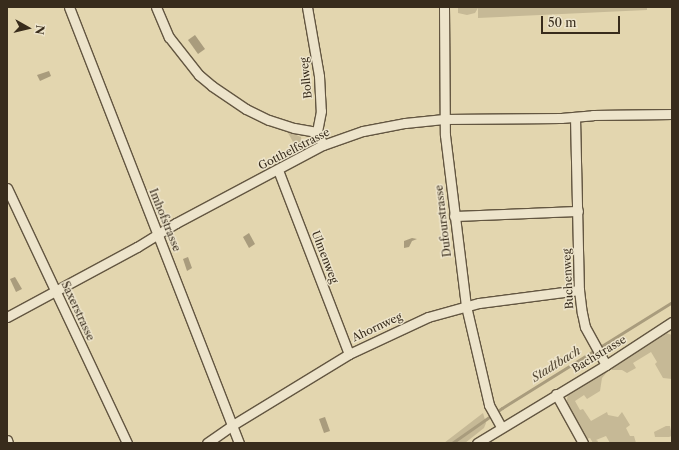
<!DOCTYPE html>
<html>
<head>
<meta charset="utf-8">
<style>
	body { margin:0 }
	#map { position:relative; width:679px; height:450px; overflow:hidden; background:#e3d6af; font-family:"Libre Caslon Text",serif }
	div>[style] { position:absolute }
	.green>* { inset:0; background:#c6b996 }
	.water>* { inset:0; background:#a99c7d }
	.stream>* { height:3px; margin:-1.5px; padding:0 1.5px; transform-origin:1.5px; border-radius:1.5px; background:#a99c7d }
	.roads { filter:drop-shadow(1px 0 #635641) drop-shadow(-1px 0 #635641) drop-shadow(0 1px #635641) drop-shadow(0 -1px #635641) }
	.minor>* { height:9px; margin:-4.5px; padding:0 4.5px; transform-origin:4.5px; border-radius:4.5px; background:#ede4cb }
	span { translate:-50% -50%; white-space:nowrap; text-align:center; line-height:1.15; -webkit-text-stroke:3px #ede4cb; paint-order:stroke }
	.street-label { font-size:11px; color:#382c1c }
	.water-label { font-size:12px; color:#544834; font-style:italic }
	.frame { position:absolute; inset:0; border:8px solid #382c1c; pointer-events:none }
	.north { position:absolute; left:8px; top:8px; width:40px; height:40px; -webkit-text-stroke:3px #ede4cb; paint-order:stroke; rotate:98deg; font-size:11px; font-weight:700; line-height:16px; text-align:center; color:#382c1c }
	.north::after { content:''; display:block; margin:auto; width:14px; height:18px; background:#382c1c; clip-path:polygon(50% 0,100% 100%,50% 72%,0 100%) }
	.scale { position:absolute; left:541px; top:16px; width:79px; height:18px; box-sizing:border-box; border:2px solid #382c1c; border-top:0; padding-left:5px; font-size:12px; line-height:14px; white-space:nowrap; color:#382c1c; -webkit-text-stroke:3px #ede4cb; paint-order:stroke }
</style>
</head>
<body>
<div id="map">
	<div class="green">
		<div style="clip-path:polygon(458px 7px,647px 7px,647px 10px,478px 18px,478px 8px,475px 13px,467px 15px,458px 13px)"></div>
		<div style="clip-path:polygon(287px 131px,301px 137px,302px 145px,298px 151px)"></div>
		<div style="clip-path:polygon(666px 333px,672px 335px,672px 379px,663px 378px,655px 364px,657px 362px,651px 352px,633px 363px,636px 368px,627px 373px,622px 370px,612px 370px,611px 368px)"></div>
		<div style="clip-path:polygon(606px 371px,607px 372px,602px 378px,600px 391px,587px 399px,584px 395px,575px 401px,580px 410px,583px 409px,591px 421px,607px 412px,608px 415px,618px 417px,622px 412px,630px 425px,626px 428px,630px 436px,634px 436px,636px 443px,610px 443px,606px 436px,596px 440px,598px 441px,597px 443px,593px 443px,590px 438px,585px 439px,566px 404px,568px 394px)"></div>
		<div style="clip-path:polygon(483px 413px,486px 423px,484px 428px,465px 443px,444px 443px)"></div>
		<div style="clip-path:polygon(666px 426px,670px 426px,672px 436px,669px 437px,655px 437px,654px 432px)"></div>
	</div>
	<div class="water">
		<div style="clip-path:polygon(195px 35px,205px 49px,198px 54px,188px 40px)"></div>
		<div style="clip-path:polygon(49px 71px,51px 76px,40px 81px,37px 75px)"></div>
		<div style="clip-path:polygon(249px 233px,255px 244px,249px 248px,243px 237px)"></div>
		<div style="clip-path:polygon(412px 238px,417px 239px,412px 241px,409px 247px,404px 248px,404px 241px)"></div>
		<div style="clip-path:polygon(188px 257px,192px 268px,187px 271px,183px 259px)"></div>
		<div style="clip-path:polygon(15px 277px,22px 289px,16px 292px,10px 279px)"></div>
		<div style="clip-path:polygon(325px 417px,330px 431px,324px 433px,319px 419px)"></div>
	</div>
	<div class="stream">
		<div style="left:452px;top:443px;width:61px;rotate:-35deg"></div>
		<div style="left:502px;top:408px;width:200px;rotate:-31.9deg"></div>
	</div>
	<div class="roads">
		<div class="minor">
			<div style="left:69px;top:7px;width:468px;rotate:68.7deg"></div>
			<div style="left:156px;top:7px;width:33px;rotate:67deg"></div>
			<div style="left:169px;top:37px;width:48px;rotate:51.7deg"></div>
			<div style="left:199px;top:75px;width:17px;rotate:40deg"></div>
			<div style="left:212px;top:86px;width:41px;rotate:34.1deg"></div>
			<div style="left:246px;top:109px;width:25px;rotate:26deg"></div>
			<div style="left:269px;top:120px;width:26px;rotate:18deg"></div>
			<div style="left:294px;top:128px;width:23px;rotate:10deg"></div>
			<div style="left:307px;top:7px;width:70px;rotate:80.1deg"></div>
			<div style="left:319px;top:76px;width:35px;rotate:87deg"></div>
			<div style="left:321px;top:111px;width:21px;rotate:101deg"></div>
			<div style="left:317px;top:132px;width:14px;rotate:65deg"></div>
			<div style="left:444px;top:7px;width:128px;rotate:89.6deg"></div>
			<div style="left:445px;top:135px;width:172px;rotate:83deg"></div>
			<div style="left:466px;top:306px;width:102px;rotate:76.9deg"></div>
			<div style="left:489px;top:405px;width:25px;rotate:61deg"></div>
			<div style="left:575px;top:117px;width:173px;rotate:88.7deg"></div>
			<div style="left:579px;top:290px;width:23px;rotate:83deg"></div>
			<div style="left:582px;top:313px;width:14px;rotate:78deg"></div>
			<div style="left:585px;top:327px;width:43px;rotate:61.1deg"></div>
			<div style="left:278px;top:170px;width:197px;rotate:68.9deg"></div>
			<div style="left:7px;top:188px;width:282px;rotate:64.8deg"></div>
			<div style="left:454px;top:216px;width:124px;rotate:-2.3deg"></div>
			<div style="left:7px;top:317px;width:148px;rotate:-28.3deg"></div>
			<div style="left:137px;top:247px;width:46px;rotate:-31.6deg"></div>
			<div style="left:176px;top:223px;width:166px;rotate:-28deg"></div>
			<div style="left:323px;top:145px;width:42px;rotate:-19.3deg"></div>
			<div style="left:363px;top:131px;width:43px;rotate:-10.8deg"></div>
			<div style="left:405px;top:123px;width:39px;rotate:-6deg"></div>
			<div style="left:444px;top:119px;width:117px;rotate:-0.5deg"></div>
			<div style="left:561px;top:118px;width:32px;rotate:-5deg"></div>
			<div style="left:593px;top:115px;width:79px;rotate:-0.7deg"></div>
			<div style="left:556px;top:394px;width:56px;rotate:61.1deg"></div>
			<div style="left:7px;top:440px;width:3px;rotate:72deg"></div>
			<div style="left:207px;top:443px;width:29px;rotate:-35deg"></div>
			<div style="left:231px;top:426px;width:138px;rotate:-31.4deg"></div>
			<div style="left:349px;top:354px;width:87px;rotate:-25.1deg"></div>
			<div style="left:428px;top:317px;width:53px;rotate:-15.4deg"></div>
			<div style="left:479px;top:303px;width:101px;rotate:-7.4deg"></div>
			<div style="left:477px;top:443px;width:151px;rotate:-31.2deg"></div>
			<div style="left:606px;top:365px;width:79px;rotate:-33.1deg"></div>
		</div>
	</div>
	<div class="street-label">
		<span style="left:306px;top:78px;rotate:-96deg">Bollweg</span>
		<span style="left:294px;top:149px;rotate:-27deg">Gotthelfstrasse</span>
		<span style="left:165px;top:220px;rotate:68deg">Imhofstrasse</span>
		<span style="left:443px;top:221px;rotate:-97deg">Dufourstrasse</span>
		<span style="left:325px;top:257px;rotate:69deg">Ulmenweg</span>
		<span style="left:568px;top:279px;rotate:-93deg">Buchenweg</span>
		<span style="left:78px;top:311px;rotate:65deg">Saxerstrasse</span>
		<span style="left:377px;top:327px;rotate:-25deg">Ahornweg</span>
		<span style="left:599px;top:354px;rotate:-31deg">Bachstrasse</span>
	</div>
	<div class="water-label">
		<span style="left:556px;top:364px;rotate:-32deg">Stadtbach</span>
	</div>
	<div class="frame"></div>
	<div class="north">N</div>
	<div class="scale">50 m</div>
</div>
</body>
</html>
